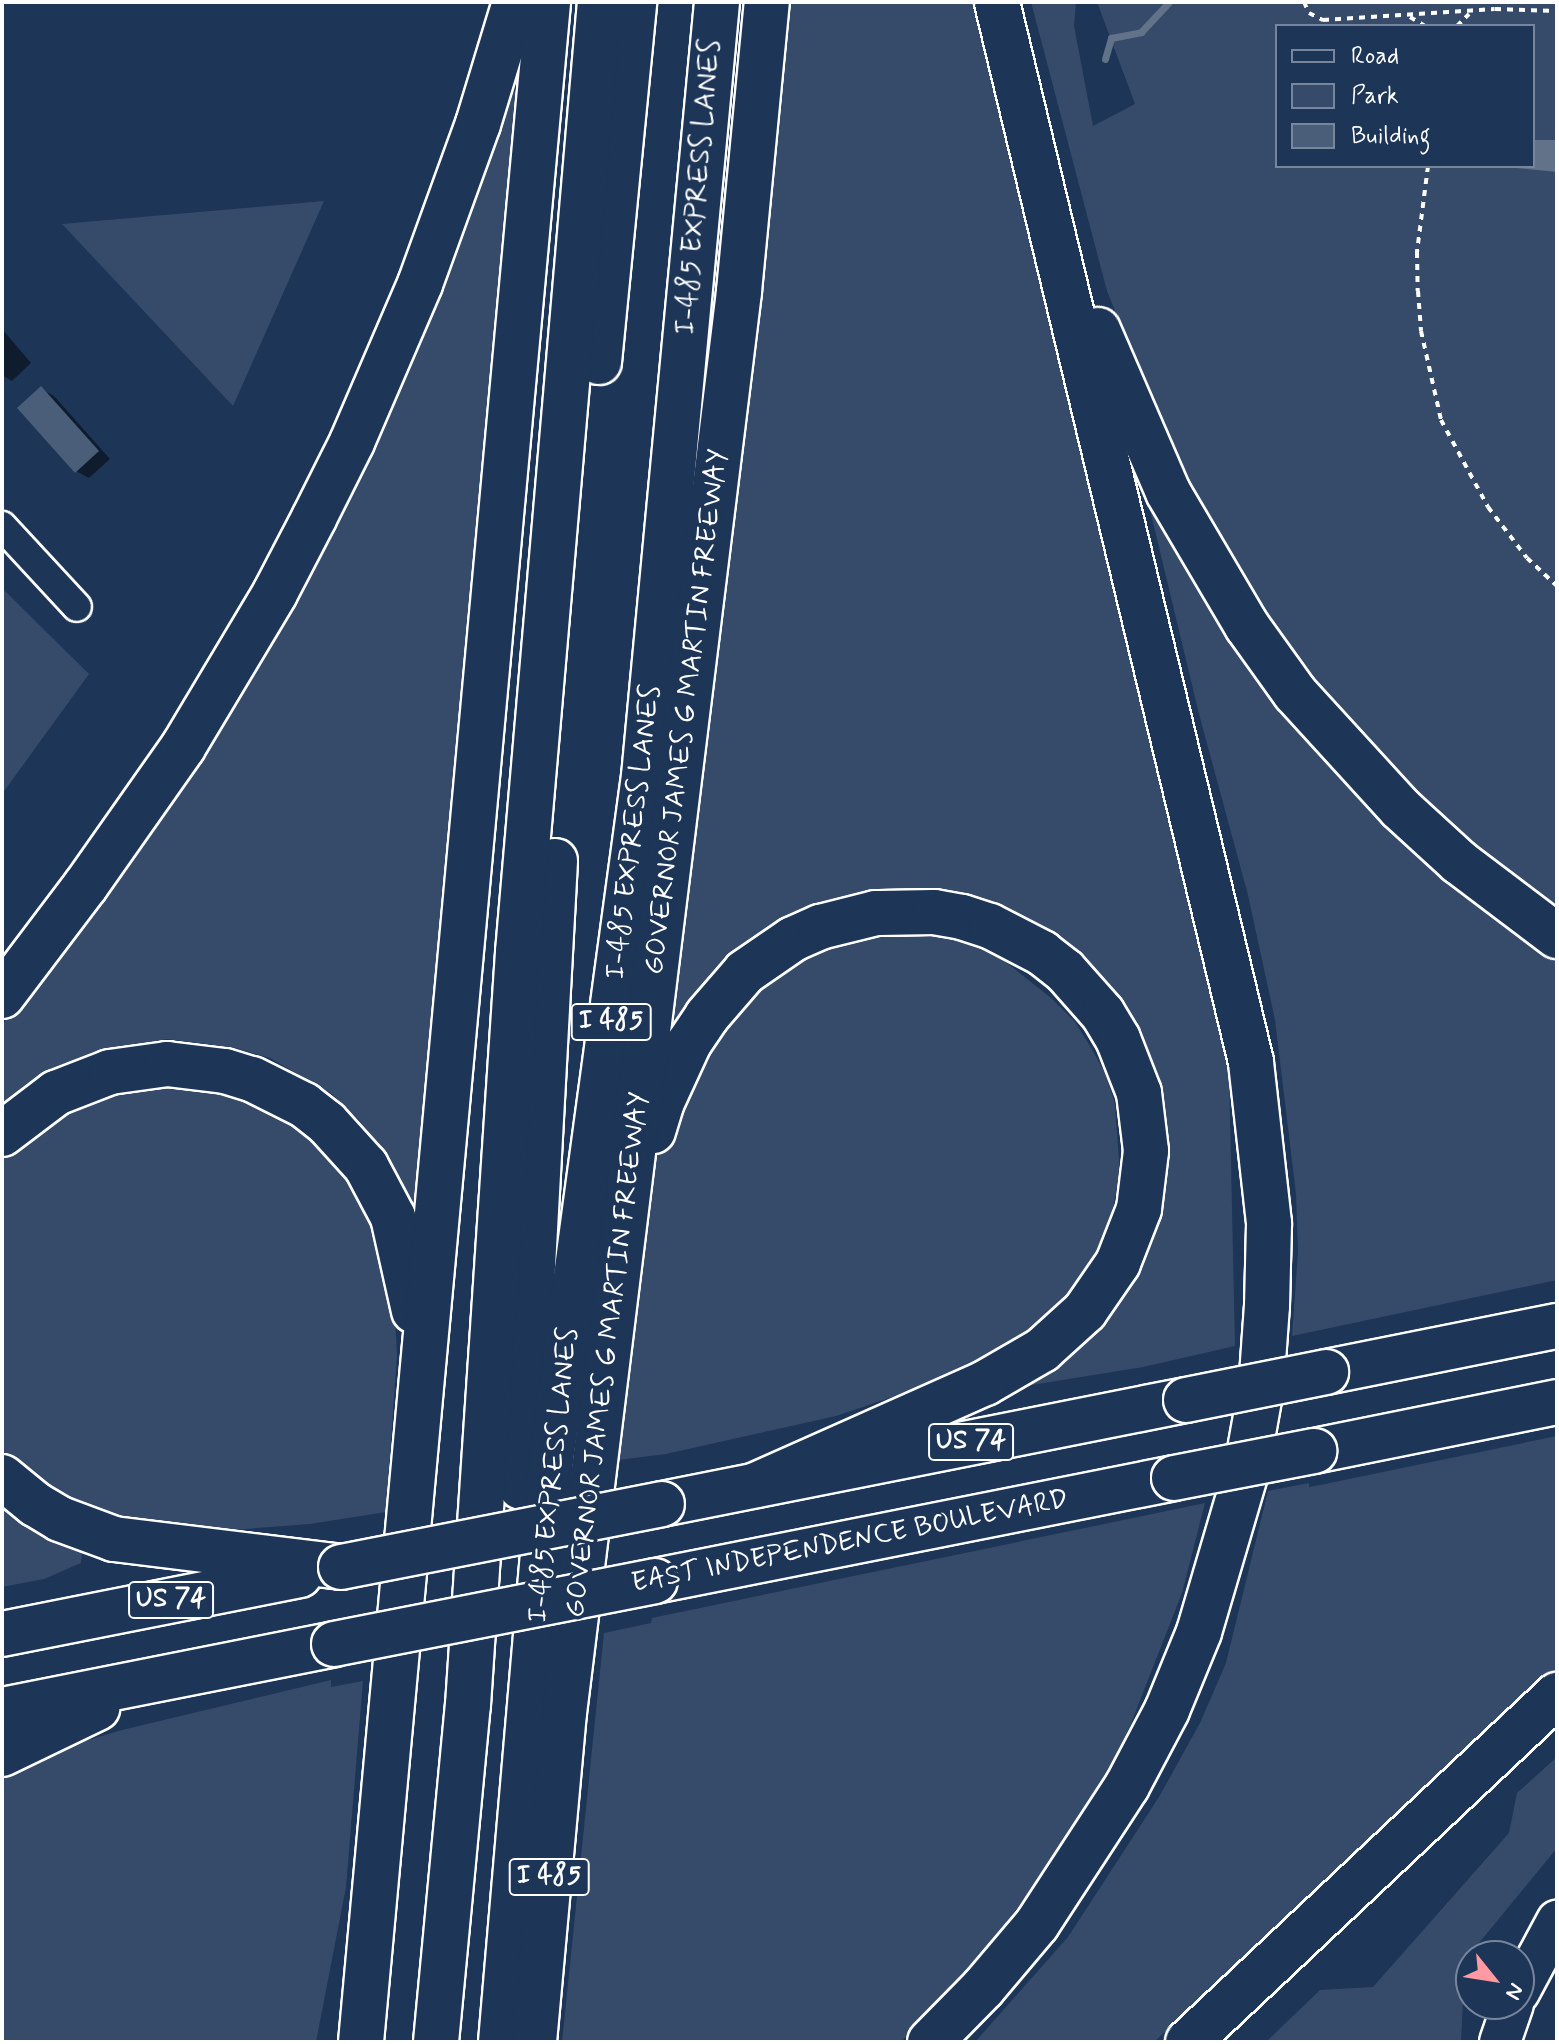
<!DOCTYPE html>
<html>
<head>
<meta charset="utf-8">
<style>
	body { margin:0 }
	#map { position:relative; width:1559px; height:2044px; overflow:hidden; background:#1d3557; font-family:Mynerve,sans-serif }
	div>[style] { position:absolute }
	.green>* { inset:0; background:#364b69 }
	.water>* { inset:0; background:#617289 }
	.shadow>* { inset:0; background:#0007 }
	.stream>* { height:7px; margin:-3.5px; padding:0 3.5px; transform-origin:3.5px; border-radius:3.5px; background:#617289 }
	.building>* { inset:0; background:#4a5d79 }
	.path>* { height:4px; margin-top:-2px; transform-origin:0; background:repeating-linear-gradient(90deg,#fff 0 6px,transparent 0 12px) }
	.roads { filter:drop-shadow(2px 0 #fff) drop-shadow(-2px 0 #fff) drop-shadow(0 2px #fff) drop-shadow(0 -2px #fff) }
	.street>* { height:28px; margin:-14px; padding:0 14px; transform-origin:14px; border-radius:14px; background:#1d3557 }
	.secondary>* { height:40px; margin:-20px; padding:0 20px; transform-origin:20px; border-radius:20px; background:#1d3557 }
	.highway>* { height:44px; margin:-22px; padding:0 22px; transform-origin:22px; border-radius:22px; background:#1d3557 }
	.bridges { filter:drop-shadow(2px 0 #fff) drop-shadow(-2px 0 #fff) drop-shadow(0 2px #fff) drop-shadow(0 -2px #fff) }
	.highway-bridge>* { height:44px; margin:-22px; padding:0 22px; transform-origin:22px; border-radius:22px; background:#1d3557 }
	span { translate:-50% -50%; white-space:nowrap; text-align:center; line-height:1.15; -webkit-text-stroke:7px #1d3557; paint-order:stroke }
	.shield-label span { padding:2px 6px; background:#1d3557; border:2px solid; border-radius:6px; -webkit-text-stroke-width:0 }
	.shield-label { font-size:26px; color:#fff; font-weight:700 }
	.street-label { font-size:28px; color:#fff }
	.frame { position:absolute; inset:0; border:4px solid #fff; pointer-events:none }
	.legend { position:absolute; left:1275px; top:24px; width:260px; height:144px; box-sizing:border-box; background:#1d3557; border:2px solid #77869a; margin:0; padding:10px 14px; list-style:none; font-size:24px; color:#fff }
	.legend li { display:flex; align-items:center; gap:16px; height:40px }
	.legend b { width:40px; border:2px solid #77869a }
	.north { position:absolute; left:1455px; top:1940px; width:80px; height:80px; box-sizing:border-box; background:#1d3557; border:2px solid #77869a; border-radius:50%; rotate:120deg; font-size:22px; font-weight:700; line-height:32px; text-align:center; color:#fff }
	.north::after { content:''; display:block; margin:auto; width:28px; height:36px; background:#ff9aa2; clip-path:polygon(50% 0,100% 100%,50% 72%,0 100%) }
</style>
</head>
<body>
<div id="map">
	<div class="green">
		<div style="clip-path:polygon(750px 2px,975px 2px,1189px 890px,1229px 1070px,1235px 1346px,1143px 1367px,1026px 1386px,1024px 1381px,1082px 1332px,1149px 1127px,1029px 937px,794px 918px,762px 933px,723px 966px,689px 1003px,661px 1046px)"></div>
		<div style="clip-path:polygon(evenodd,1031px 2px,1076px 2px,1074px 26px,1093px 126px,1135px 104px,1097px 2px,1557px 2px,1557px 911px,1466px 843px,1411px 790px,1351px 726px,1238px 576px,1191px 495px,1107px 291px,1031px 2px,1277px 26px,1533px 26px,1533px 166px,1277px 166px,1277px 26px)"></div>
		<div style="clip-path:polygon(510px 91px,524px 94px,419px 1211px,410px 1211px,384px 1155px,359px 1120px,332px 1094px,270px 1058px,236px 1048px,167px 1039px,92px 1052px,26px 1084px,2px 1106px,2px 1025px,123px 868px)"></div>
		<div style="clip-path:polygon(324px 201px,233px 406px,62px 224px)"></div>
		<div style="clip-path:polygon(1145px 489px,1557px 956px,1557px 1280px,1292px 1336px,1298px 1252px,1296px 1194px,1275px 1020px,1248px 895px,1199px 714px)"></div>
		<div style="clip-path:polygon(2px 588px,89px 674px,2px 794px)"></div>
		<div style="clip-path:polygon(908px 934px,936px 935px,972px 945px,1003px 960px,1050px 997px,1075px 1022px,1090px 1046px,1105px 1073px,1115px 1104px,1120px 1175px,1107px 1233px,1094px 1261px,1074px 1291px,1049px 1319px,984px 1366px,836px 1416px,666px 1454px,618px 1460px,649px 1195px,662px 1126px,679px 1085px,759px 982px,830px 944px)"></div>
		<div style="clip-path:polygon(118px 1082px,248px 1090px,351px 1166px,393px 1276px,397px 1356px,386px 1512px,310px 1524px,219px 1531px,143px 1527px,75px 1506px,2px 1451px,2px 1151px,21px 1133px)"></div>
		<div style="clip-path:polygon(1557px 1436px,1557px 1670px,1154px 2042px,975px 2042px,1068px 1937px,1159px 1797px,1200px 1723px,1226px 1663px,1268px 1491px,1309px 1483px,1309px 1487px,1320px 1485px)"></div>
		<div style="clip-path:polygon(2px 1502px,82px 1551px,81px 1563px,44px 1579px,2px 1587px)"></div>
		<div style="clip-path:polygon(1205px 1503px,1182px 1593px,1130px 1726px,1105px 1777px,1057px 1855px,985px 1951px,903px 2040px,562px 2042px,604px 1633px,651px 1623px,652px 1618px)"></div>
		<div style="clip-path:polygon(331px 1680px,331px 1687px,363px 1681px,346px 1887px,316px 2042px,2px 2042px,2px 1771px,41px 1754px,122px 1730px)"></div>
		<div style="clip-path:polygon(1557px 1757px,1557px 1848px,1465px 1960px,1461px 2042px,1266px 2042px,1320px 1990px,1373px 1987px,1509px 1833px,1517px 1793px)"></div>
	</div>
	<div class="water">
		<div style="clip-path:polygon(1533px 140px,1557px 140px,1557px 172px,1497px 166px,1533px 166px)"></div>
	</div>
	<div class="shadow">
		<div style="clip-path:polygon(2px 329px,31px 363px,12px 381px,2px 375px)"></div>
		<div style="clip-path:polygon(41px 389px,54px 396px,110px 459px,89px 478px,76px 471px)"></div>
	</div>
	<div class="stream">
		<div style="left:1105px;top:59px;width:22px;rotate:-74deg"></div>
		<div style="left:1111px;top:38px;width:31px;rotate:-11deg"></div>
		<div style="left:1141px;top:32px;width:41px;rotate:-47deg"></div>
	</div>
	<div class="building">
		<div style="clip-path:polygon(41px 386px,99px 451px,75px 473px,17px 408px)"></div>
	</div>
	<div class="path">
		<div style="left:1304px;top:2px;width:12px;rotate:66deg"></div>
		<div style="left:1309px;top:13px;width:16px;rotate:27deg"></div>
		<div style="left:1323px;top:20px;width:172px;rotate:-3.7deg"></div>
		<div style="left:1495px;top:9px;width:62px;rotate:1.8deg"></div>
		<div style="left:1410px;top:17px;width:17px;rotate:31deg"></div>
		<div style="left:1457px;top:26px;width:17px;rotate:-45deg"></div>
		<div style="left:1428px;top:166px;width:87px;rotate:97.3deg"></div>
		<div style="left:1417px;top:252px;width:39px;rotate:89deg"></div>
		<div style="left:1418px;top:291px;width:40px;rotate:85.7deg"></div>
		<div style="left:1421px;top:331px;width:91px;rotate:77.3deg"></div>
		<div style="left:1441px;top:420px;width:99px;rotate:61.6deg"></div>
		<div style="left:1488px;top:507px;width:64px;rotate:52.6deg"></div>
		<div style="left:1527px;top:558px;width:41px;rotate:43deg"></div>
	</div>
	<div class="roads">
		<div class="street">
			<div style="left:2px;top:526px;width:110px;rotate:47.2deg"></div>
		</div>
		<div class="secondary">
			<div style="left:1519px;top:1992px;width:81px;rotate:-61.8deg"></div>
			<div style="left:1500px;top:2042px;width:40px;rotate:-71.1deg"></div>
		</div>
		<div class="highway">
			<div style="left:1098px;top:330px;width:176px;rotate:66.6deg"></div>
			<div style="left:1168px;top:492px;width:156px;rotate:59.5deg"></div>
			<div style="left:1247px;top:626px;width:82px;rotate:54.4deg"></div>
			<div style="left:1295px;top:693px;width:156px;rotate:47.6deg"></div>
			<div style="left:1400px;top:808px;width:80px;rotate:42.5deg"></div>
			<div style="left:1459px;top:862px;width:123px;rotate:37.1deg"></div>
			<div style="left:599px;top:362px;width:362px;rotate:-84.4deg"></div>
			<div style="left:2px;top:996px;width:139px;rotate:-52.9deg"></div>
			<div style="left:86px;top:885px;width:169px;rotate:-54.9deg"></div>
			<div style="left:183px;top:747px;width:179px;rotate:-59.1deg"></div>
			<div style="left:275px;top:593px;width:85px;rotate:-62.5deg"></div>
			<div style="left:314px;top:518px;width:85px;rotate:-63.4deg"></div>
			<div style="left:352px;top:442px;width:172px;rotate:-66.7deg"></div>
			<div style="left:420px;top:284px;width:170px;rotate:-70.1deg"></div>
			<div style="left:478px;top:124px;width:127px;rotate:-73.1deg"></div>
			<div style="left:653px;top:1131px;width:28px;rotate:-73deg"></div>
			<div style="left:661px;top:1104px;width:67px;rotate:-65.3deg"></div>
			<div style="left:689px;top:1043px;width:32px;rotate:-56deg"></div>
			<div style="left:707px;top:1016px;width:58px;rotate:-49.2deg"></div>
			<div style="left:745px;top:972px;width:58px;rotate:-34.5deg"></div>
			<div style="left:793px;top:939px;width:30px;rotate:-24deg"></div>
			<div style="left:820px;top:927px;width:58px;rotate:-14deg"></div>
			<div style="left:876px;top:913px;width:58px;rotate:-1deg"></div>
			<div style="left:934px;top:912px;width:28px;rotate:10deg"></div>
			<div style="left:962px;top:917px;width:29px;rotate:18deg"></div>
			<div style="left:990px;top:926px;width:59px;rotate:27.4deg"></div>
			<div style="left:1042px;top:953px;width:29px;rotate:38deg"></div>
			<div style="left:1065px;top:971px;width:57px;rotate:48.5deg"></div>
			<div style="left:1103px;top:1014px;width:29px;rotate:59deg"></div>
			<div style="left:1118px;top:1039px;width:58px;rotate:68.7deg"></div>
			<div style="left:1139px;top:1093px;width:58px;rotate:83.1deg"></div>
			<div style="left:1146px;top:1151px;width:58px;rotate:96.9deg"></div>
			<div style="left:1139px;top:1209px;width:58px;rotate:111.3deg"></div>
			<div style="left:1118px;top:1263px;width:58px;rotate:124.5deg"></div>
			<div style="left:1085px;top:1311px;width:58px;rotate:137.8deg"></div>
			<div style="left:1042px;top:1350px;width:66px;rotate:149.9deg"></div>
			<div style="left:985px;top:1383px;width:251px;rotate:156deg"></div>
			<div style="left:2px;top:1134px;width:68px;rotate:-37.2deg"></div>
			<div style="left:56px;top:1093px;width:58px;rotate:-21.3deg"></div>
			<div style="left:110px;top:1072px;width:58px;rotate:-8deg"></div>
			<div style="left:167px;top:1064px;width:58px;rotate:6.9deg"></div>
			<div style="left:225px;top:1071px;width:28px;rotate:17deg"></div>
			<div style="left:252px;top:1079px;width:58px;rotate:26.6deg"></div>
			<div style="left:304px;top:1105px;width:29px;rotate:38deg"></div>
			<div style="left:327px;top:1123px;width:58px;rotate:47.8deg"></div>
			<div style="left:366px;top:1166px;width:58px;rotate:62.1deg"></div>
			<div style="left:393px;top:1217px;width:96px;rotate:77.4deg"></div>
			<div style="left:1326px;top:1372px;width:236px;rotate:-11.3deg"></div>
			<div style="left:1314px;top:1451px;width:248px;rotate:-11.4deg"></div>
			<div style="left:2px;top:1477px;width:43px;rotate:39.3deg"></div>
			<div style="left:35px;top:1504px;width:29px;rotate:31deg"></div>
			<div style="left:60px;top:1519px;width:58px;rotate:20.3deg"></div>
			<div style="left:114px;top:1539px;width:229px;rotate:7deg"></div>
			<div style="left:521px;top:1487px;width:627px;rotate:-86.89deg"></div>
			<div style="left:662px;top:1504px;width:534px;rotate:-11.23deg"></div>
			<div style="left:655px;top:1581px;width:529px;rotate:-11.22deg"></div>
			<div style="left:2px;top:1634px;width:303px;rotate:-11.2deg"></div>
			<div style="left:2px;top:1710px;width:338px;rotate:-11.2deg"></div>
			<div style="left:2px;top:1754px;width:106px;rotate:-25.8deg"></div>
			<div style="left:361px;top:2042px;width:2049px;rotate:-84.76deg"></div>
			<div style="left:436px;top:2042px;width:339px;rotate:-84.6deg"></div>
			<div style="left:468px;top:1705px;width:755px;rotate:-86.2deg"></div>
			<div style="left:518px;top:952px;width:954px;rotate:-85.07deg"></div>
			<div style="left:501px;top:2042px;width:584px;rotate:-85.09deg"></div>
			<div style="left:551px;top:1460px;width:690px;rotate:-82.26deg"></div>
			<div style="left:644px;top:776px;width:777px;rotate:-84.61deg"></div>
			<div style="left:534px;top:2042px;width:330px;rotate:-84.8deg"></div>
			<div style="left:564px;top:1713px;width:1433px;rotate:-82.98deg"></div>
			<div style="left:739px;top:291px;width:290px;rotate:-84.5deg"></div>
			<div style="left:930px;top:2042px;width:76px;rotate:-45.5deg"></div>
			<div style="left:983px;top:1988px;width:84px;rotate:-49.8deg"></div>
			<div style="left:1037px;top:1924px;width:165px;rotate:-56.9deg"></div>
			<div style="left:1127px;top:1786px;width:86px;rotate:-62.2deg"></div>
			<div style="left:1167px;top:1710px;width:84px;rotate:-67.7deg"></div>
			<div style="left:1199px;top:1632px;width:167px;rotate:-73.6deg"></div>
			<div style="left:1246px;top:1472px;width:84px;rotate:-79.8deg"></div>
			<div style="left:1261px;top:1389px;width:83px;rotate:-85.9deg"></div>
			<div style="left:1267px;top:1306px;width:83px;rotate:-88.6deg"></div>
			<div style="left:1269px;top:1223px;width:162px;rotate:-96.4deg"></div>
			<div style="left:1251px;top:1062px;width:1090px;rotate:-103.48deg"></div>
			<div style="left:1188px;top:2042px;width:507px;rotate:-43.24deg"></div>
		</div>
	</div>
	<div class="bridges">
		<div class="highway-bridge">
			<div style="left:1186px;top:1400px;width:143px;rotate:-11.3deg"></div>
			<div style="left:1174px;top:1478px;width:143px;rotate:-10.9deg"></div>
			<div style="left:341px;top:1567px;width:327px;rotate:-11.1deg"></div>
			<div style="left:334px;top:1644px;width:327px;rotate:-11.1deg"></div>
		</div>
	</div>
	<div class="shield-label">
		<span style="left:611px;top:1022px">I 485</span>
		<span style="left:971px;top:1442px">US 74</span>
		<span style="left:171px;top:1600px">US 74</span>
		<span style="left:549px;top:1877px">I 485</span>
	</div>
	<div class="street-label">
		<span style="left:699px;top:187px;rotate:-85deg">I-485 EXPRESS LANES</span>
		<span style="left:687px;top:712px;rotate:-83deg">GOVERNOR JAMES G MARTIN FREEWAY</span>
		<span style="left:634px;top:832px;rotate:-83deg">I-485 EXPRESS LANES</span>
		<span style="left:608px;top:1355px;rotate:-83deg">GOVERNOR JAMES G MARTIN FREEWAY</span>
		<span style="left:554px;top:1475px;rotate:-84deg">I-485 EXPRESS LANES</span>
		<span style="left:850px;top:1542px;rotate:-11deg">EAST INDEPENDENCE BOULEVARD</span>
	</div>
	<div class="frame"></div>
	<ul class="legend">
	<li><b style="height:10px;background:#1d3557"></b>Road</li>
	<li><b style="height:22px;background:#364b69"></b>Park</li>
	<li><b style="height:22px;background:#4a5d79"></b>Building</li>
	</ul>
	<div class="north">N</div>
</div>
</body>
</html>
